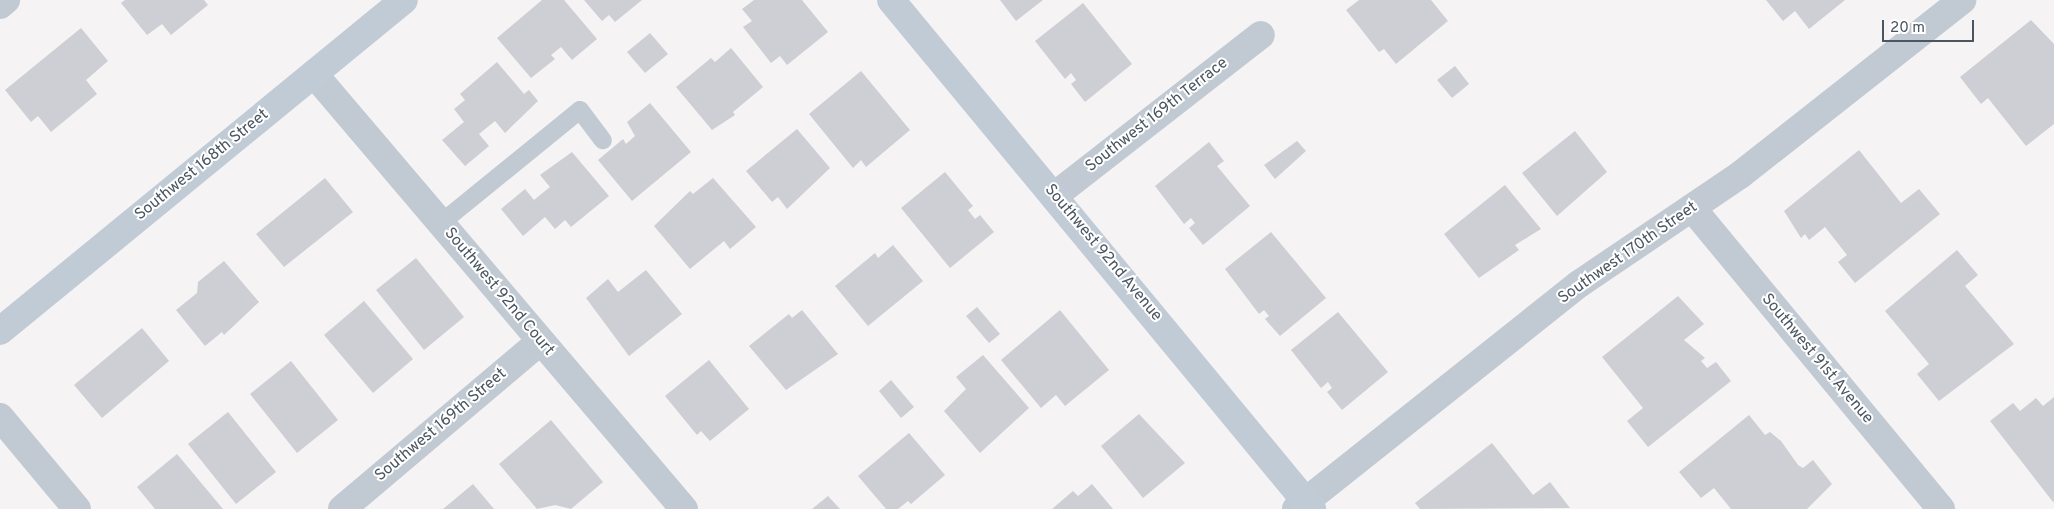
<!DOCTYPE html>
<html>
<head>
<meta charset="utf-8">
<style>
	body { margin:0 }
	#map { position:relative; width:2054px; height:509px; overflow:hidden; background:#f5f3f3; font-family:Overpass,sans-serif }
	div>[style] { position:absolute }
	.building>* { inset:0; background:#cdcfd5 }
	.lane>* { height:18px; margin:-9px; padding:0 9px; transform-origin:9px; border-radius:9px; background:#c1cad2 }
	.street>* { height:28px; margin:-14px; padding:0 14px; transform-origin:14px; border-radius:14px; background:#c1cad2 }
	.secondary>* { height:28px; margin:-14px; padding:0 14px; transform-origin:14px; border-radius:14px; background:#c1cbd6 }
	span { translate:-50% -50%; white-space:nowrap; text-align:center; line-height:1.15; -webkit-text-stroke:4px #fff; paint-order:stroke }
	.street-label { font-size:16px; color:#4a5661 }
	.scale { position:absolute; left:1882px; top:20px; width:92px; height:22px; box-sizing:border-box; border:2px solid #4a5661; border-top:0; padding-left:6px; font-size:15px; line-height:18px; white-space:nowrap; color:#4a5661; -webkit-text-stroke:4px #fff; paint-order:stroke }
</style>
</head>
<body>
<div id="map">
	<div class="building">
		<div style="clip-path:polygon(125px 0,204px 0,208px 5px,171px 35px,162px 24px,147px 35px,121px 3px)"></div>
		<div style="clip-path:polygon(542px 0,564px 0,597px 39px,572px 60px,561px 47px,551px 55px,555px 59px,531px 78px,497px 38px)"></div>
		<div style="clip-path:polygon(584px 0,642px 0,615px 22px,609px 15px,602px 21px)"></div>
		<div style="clip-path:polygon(754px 0,802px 0,828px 32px,787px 65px,780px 56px,771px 63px,743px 27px,752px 21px,742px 9px)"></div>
		<div style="clip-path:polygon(1000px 0,1043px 0,1016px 21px)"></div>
		<div style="clip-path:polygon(1359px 0,1431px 0,1448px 21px,1396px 64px,1384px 49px,1379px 52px,1346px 10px)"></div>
		<div style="clip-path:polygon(1766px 0,1845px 0,1809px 29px,1795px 11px,1783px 21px)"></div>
		<div style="clip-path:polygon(1083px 3px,1132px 64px,1085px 102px,1071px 84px,1076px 80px,1071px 73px,1065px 79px,1035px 41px)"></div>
		<div style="clip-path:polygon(2031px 20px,2054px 44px,2054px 124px,2026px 146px,1988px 98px,1981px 104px,1960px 77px)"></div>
		<div style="clip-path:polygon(81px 28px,108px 61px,86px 80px,97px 94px,51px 132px,38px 116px,31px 122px,5px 90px)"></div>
		<div style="clip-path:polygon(650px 33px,668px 54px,645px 73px,627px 52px)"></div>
		<div style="clip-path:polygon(731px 48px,763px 87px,733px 112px,735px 115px,712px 130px,676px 87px,711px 58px,715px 62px)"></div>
		<div style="clip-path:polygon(497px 62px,524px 94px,529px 90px,538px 101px,505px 133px,495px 121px,479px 134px,489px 146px,465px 166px,442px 140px,464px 122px,454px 109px,465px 100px,460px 94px)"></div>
		<div style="clip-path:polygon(1455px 66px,1469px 84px,1452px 98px,1437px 80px)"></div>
		<div style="clip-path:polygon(861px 71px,910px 130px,866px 167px,861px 160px,853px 168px,809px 114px)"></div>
		<div style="clip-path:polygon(650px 103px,691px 152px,632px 201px,598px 160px,623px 139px,626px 144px,635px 136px,627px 122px)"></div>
		<div style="clip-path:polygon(797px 129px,830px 168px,787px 209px,778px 197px,772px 202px,746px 171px)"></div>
		<div style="clip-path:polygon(1575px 131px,1607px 172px,1557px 216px,1522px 173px)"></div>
		<div style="clip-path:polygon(1297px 141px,1306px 151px,1275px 179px,1264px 165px)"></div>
		<div style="clip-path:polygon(1209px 142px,1224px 161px,1217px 166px,1250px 206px,1203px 245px,1189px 228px,1195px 223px,1191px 218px,1184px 224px,1155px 186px)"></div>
		<div style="clip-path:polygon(1859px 150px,1901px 203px,1919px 189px,1940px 214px,1855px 283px,1838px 262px,1847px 255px,1825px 227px,1809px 240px,1805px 234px,1801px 238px,1784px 211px)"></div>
		<div style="clip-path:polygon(572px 152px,609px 196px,571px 227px,565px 220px,555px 229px,545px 217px,523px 236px,501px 209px,525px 189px,534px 200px,550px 187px,540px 175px)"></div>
		<div style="clip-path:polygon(945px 172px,973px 206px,968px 210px,975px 219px,980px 215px,994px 232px,950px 268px,901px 208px)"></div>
		<div style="clip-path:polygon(325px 178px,353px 212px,284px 267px,256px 234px)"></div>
		<div style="clip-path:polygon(713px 178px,756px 227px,730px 249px,724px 241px,690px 269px,654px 226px,690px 191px,693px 194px)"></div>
		<div style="clip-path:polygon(1505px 185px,1541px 229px,1515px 245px,1519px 250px,1479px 278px,1444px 234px)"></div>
		<div style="clip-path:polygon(1271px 232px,1326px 298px,1280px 336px,1265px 319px,1269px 316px,1264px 310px,1259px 314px,1225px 269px)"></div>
		<div style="clip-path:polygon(893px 245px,923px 281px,868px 326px,835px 286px,875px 253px,878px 258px)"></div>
		<div style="clip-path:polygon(1957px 250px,1978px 275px,1965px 286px,2014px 344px,1939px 401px,1917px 374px,1929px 364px,1885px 311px)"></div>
		<div style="clip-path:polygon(416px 258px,464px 317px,424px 350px,376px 290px)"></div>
		<div style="clip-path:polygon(224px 261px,259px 302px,224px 335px,222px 332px,205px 346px,176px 310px,197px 293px,198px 282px)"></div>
		<div style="clip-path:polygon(646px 270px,682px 314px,629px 356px,586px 298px,608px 279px,618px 292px)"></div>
		<div style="clip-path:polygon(1678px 296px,1704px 324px,1684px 340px,1705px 358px,1701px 361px,1707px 368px,1716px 362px,1731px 381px,1648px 447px,1627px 421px,1643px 408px,1602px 357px)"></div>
		<div style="clip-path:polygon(364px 301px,413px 359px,373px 393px,324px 335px)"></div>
		<div style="clip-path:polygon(977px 307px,1000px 334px,989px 343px,966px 316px)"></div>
		<div style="clip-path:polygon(802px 310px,838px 354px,786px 390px,749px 346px,789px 314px,792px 318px)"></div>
		<div style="clip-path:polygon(1060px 310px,1109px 370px,1065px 406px,1056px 395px,1041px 408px,1001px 360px)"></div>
		<div style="clip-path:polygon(1338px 312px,1388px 372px,1342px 410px,1327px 392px,1332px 388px,1328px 382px,1321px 388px,1291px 350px)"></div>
		<div style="clip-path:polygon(142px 328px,169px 361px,102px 418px,74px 385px)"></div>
		<div style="clip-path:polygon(983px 355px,1029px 408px,980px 453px,944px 411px,966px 389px,956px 377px)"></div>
		<div style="clip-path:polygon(709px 360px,749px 409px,710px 441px,701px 431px,697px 435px,665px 396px)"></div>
		<div style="clip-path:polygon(291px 361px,338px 420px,297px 453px,250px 394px)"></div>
		<div style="clip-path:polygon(891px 380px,914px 407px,901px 418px,879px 391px)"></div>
		<div style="clip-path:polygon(2054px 397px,2054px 501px,2053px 502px,1990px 421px,2013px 403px,2020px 411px,2036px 398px,2043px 406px)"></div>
		<div style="clip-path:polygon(228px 412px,276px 472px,236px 504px,188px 444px)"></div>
		<div style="clip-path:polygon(1139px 414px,1185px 463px,1143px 498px,1101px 446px)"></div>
		<div style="clip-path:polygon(1749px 415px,1765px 435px,1770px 432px,1781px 441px,1798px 465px,1803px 468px,1813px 460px,1832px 484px,1807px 509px,1731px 509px,1714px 488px,1701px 498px,1679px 472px)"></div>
		<div style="clip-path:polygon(551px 420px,603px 482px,571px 509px,555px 505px,537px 509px,499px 464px)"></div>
		<div style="clip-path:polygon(909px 433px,945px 475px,911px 504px,908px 501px,898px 509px,886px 509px,858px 476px)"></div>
		<div style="clip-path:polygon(1492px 443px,1533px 495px,1550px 482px,1570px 508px,1420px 509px,1415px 503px)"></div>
		<div style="clip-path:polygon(177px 454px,223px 509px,155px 509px,137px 487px)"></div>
		<div style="clip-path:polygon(473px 484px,494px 509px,443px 509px)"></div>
		<div style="clip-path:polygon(1092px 484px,1113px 509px,1052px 509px,1073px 491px,1078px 496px)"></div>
		<div style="clip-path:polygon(828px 496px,840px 509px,812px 509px)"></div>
	</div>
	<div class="lane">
		<div style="left:441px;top:223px;width:179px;rotate:-39.1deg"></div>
		<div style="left:580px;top:110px;width:38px;rotate:53deg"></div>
	</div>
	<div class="street">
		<div style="left:0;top:5px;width:8px;rotate:-40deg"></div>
		<div style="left:314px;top:74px;width:571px;rotate:49.62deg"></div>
		<div style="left:1054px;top:196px;width:262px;rotate:-37.9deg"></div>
		<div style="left:1692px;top:208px;width:391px;rotate:50.4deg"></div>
		<div style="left:0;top:417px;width:120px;rotate:50.1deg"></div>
		<div style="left:342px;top:509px;width:260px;rotate:-40.2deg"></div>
		<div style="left:1296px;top:509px;width:362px;rotate:-38.5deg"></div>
		<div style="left:1579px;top:284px;width:194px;rotate:-34.1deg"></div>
		<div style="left:1740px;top:175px;width:283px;rotate:-38.2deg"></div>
	</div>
	<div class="secondary">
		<div style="left:891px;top:0;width:661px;rotate:50.41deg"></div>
		<div style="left:0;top:331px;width:522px;rotate:-39.33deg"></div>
	</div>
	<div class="street-label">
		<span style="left:1157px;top:115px;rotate:-38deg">Southwest 169th Terrace</span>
		<span style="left:202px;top:165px;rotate:-39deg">Southwest 168th Street</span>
		<span style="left:1103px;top:253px;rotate:50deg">Southwest 92nd Avenue</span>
		<span style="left:1628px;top:253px;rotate:-35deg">Southwest 170th Street</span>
		<span style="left:499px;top:292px;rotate:50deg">Southwest 92nd Court</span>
		<span style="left:1817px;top:359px;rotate:50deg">Southwest 91st Avenue</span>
		<span style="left:441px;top:425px;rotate:-40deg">Southwest 169th Street</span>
	</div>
	<div class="scale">20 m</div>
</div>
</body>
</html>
